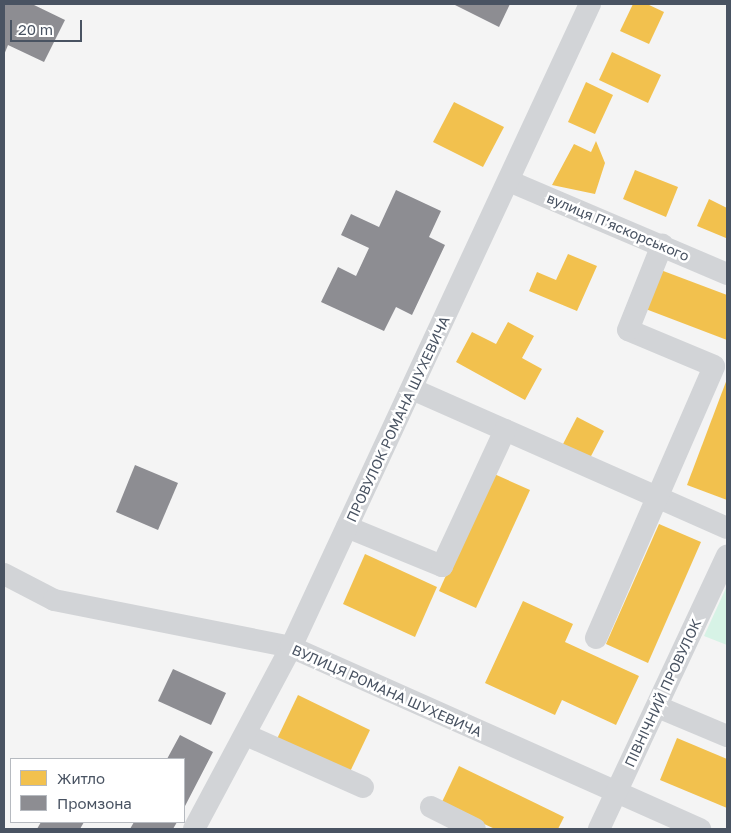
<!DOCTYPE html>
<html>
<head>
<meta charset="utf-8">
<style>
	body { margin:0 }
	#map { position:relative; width:731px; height:833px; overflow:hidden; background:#f4f4f4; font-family:"Golos Text",sans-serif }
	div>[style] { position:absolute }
	.green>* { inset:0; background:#d7f3e6 }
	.homes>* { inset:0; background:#f2c14e }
	.industry>* { inset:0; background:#8d8d92 }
	.minor>* { height:22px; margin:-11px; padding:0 11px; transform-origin:11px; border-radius:11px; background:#d2d4d7 }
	span { translate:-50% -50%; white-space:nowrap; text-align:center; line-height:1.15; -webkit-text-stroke:5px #fff; paint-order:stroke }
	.street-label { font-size:14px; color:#495362 }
	.frame { position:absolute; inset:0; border:5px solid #495362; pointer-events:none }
	.legend { position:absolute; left:10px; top:758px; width:175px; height:65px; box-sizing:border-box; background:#fff; border:1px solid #b6bac0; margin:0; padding:6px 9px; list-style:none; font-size:15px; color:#495362 }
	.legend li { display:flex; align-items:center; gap:10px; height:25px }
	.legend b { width:25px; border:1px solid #b6bac0 }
	.scale { position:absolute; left:10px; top:20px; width:72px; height:22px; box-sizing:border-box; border:2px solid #495362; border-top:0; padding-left:6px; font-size:15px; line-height:18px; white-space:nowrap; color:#495362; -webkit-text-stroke:4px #fff; paint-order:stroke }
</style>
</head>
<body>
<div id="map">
	<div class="green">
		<div style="clip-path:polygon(727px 586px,727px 645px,704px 636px)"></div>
	</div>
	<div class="homes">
		<div style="clip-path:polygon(633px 4px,647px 4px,664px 12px,649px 44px,620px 31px)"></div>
		<div style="clip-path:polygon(612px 52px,661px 75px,648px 103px,599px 80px)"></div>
		<div style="clip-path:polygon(586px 82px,613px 95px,595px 134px,568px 122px)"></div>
		<div style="clip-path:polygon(454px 102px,504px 127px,483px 167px,433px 142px)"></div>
		<div style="clip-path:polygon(596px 141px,605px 163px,595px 194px,552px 185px,574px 144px,591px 152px)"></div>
		<div style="clip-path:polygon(635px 170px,678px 187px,666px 217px,623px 199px)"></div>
		<div style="clip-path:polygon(709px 199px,727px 208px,726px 238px,697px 226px)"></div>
		<div style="clip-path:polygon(568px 254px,597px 266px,577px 311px,529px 291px,537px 272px,556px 280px)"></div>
		<div style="clip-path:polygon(658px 269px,727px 295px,727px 340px,643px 308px)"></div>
		<div style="clip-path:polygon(508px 322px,534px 336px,522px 358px,542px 369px,525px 400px,456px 362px,472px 332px,496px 344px)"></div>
		<div style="clip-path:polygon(727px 379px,727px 500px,687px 485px)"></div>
		<div style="clip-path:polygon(577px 417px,604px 431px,589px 460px,562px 446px)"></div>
		<div style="clip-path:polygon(492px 473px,530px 490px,476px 608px,439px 591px)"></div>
		<div style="clip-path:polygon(659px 524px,701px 542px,648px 663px,606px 644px)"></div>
		<div style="clip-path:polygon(365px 554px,437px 587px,415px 637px,343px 604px)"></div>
		<div style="clip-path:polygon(523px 601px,573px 624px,565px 642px,639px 676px,616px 725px,562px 700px,555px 715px,485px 683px)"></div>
		<div style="clip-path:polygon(298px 695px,370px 730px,347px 778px,275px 743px)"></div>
		<div style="clip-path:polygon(677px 738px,727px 759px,727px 808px,660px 780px)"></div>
		<div style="clip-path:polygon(459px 766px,564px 817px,558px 829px,495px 829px,441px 804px)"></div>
	</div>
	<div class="industry">
		<div style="clip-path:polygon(4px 4px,32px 4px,65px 20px,44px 62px,8px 45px,4px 55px)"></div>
		<div style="clip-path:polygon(453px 4px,510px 4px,499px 27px)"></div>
		<div style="clip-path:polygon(396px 190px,441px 211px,429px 237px,445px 245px,412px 315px,396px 307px,384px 331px,321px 302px,338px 267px,356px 276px,369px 248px,341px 235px,351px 214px,379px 227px)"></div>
		<div style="clip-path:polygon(135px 465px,178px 483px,158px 530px,116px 512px)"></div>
		<div style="clip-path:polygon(173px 669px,226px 693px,211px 725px,158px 701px)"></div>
		<div style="clip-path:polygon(180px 735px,213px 752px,184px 808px,184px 759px,167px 759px)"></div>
		<div style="clip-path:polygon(41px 822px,84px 822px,80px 829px,37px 829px)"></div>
		<div style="clip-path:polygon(134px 822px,177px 822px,173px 829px,130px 829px)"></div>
	</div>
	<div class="minor">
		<div style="left:509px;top:181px;width:237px;rotate:23.1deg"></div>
		<div style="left:412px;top:389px;width:344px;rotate:23.8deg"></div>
		<div style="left:347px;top:527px;width:103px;rotate:22.3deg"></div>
		<div style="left:442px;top:566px;width:150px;rotate:-65.1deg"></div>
		<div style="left:4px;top:574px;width:56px;rotate:27.5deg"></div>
		<div style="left:54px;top:600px;width:242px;rotate:11.2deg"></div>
		<div style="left:291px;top:647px;width:448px;rotate:24deg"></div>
		<div style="left:596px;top:638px;width:296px;rotate:-66.5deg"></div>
		<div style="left:714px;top:366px;width:93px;rotate:-157.3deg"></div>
		<div style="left:628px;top:330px;width:92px;rotate:-68.2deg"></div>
		<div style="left:658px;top:707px;width:75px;rotate:22.8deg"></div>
		<div style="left:246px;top:735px;width:128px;rotate:24deg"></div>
		<div style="left:431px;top:807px;width:49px;rotate:26.6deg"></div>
		<div style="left:194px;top:829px;width:206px;rotate:-61.9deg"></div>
		<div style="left:291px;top:647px;width:709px;rotate:-65.06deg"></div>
		<div style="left:599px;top:829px;width:302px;rotate:-64.9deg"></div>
	</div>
	<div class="street-label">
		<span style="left:618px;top:227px;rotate:23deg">вулиця Пʼяскорського</span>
		<span style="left:398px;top:419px;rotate:-65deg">ПРОВУЛОК РОМАНА ШУХЕВИЧА</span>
		<span style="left:387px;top:691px;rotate:24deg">ВУЛИЦЯ РОМАНА ШУХЕВИЧА</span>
		<span style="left:663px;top:693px;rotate:-65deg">ПІВНІЧНИЙ ПРОВУЛОК</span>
	</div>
	<div class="frame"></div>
	<ul class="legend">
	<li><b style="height:14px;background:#f2c14e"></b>Житло</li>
	<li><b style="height:14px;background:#8d8d92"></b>Промзона</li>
	</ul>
	<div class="scale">20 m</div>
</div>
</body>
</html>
